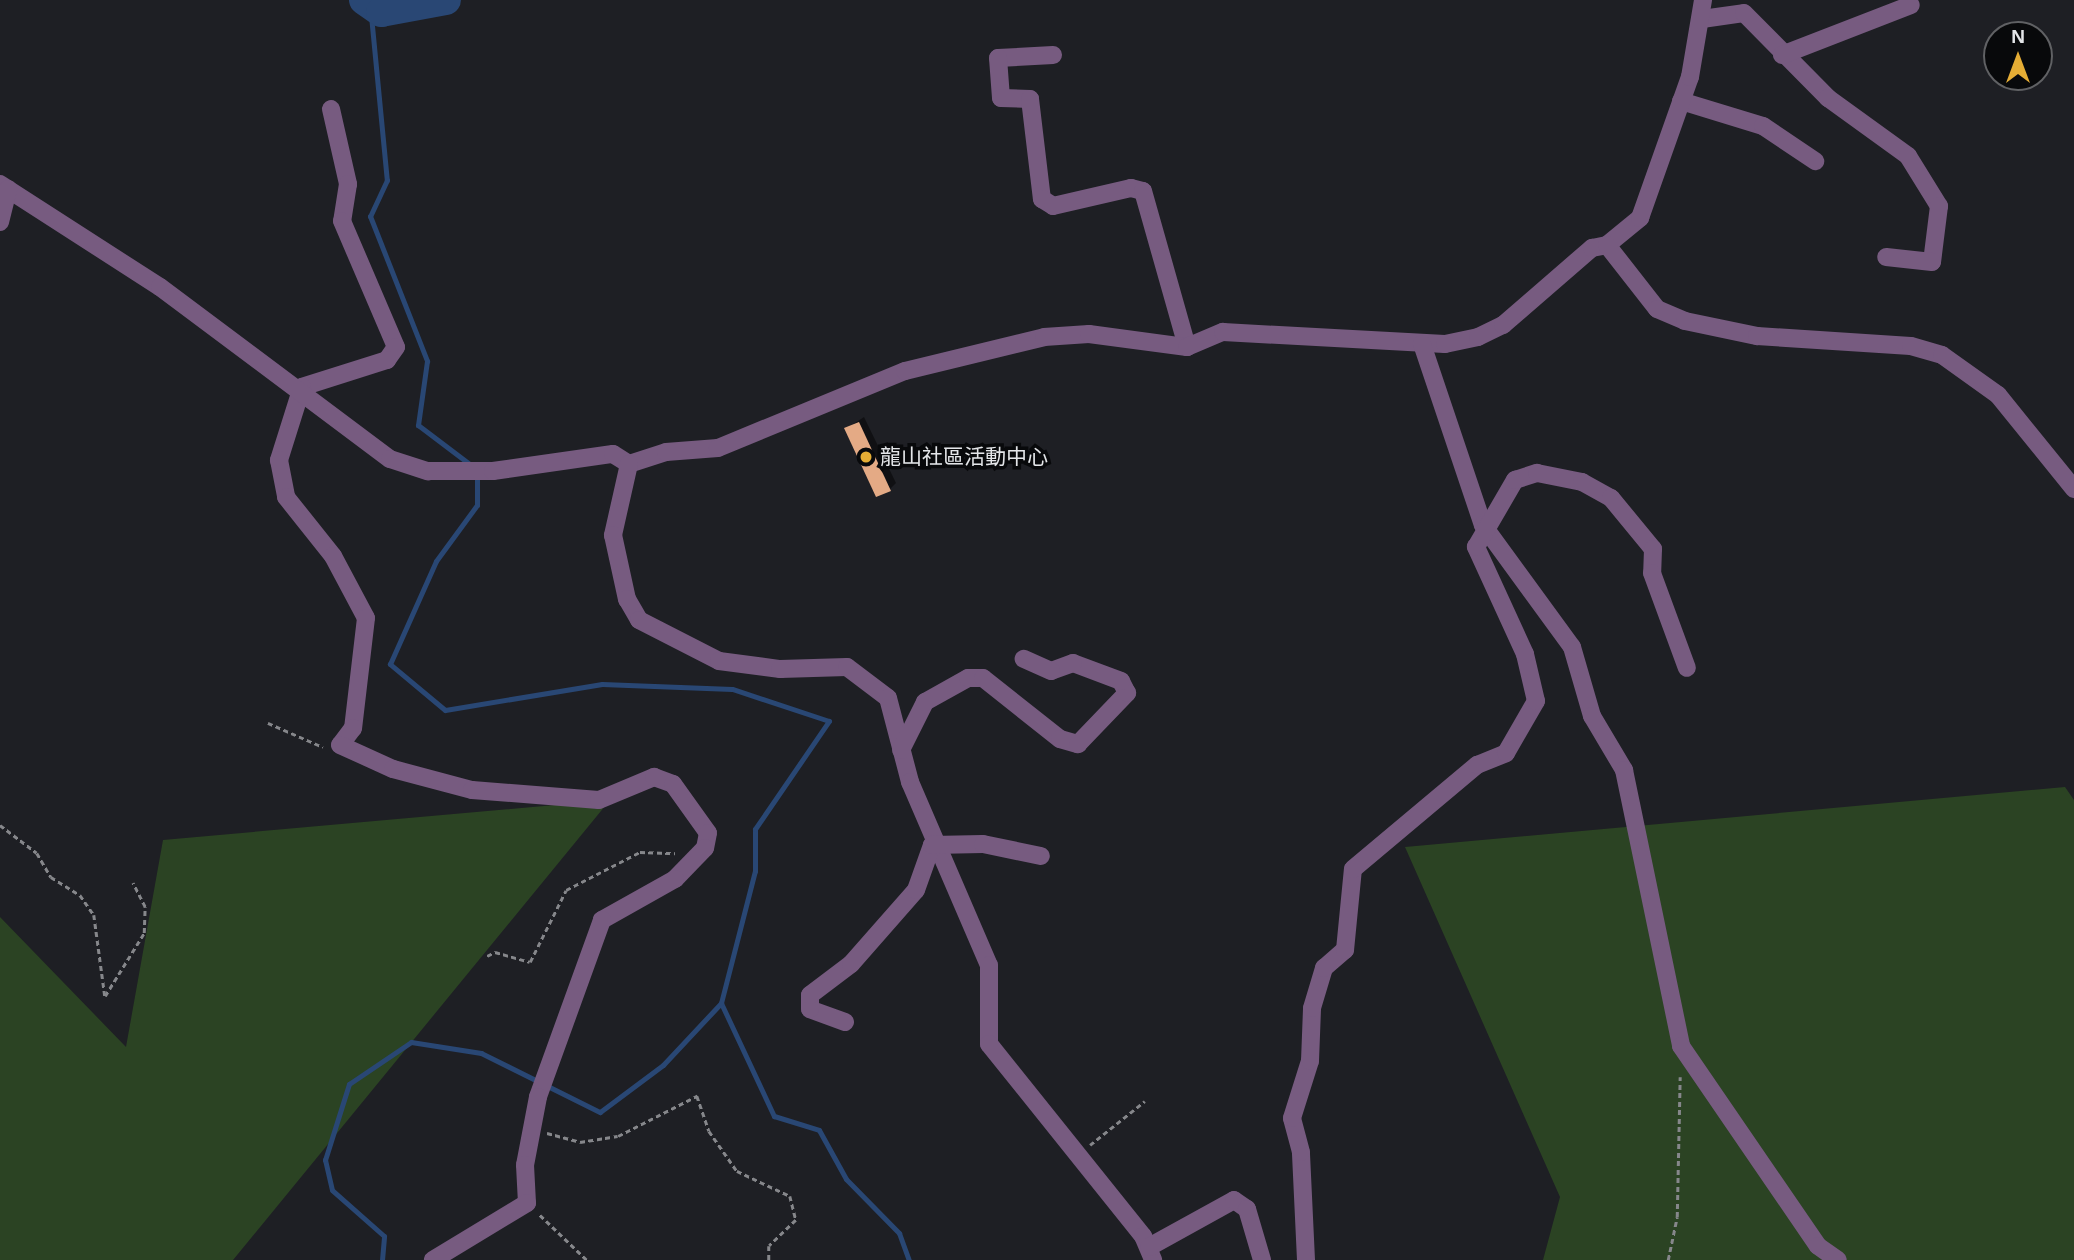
<!DOCTYPE html>
<html>
<head>
<meta charset="utf-8">
<style>
	body { margin:0 }
	#map { position:relative; width:2074px; height:1260px; overflow:hidden; background:#1e1f24; font-family:Helvetica,"Noto Sans TC",sans-serif }
	div>[style] { position:absolute }
	.green>* { inset:0; background:#2b4323 }
	.shadow>* { inset:0; background:#0007 }
	.stream>* { height:5px; margin:-2.5px; padding:0 2.5px; transform-origin:2.5px; border-radius:2.5px; background:#294774 }
	.river>* { height:30px; margin:-15px; padding:0 15px; transform-origin:15px; border-radius:15px; background:#294774 }
	.building>* { inset:0; background:#e4aa85 }
	.path>* { height:2.5px; margin-top:-1.25px; transform-origin:0; background:repeating-linear-gradient(90deg,#86878b 0 5px,transparent 0 8.5px) }
	.minor>* { height:18px; margin:-9px; padding:0 9px; transform-origin:9px; border-radius:9px; background:#775b80 }
	.dots>* { width:19px; height:19px; translate:-50% -50%; box-sizing:border-box; border:4px solid #08090b; border-radius:50% }
	span { translate:-50% -50%; white-space:nowrap; text-align:center; line-height:1.15; -webkit-text-stroke:7px #08090b; paint-order:stroke }
	.poi-label { font-size:21px; color:#e4e6e9 }
	.left { translate:0 -50%; text-align:left }
	.north { position:absolute; left:1983px; top:21px; width:70px; height:70px; box-sizing:border-box; background:#08090b; border:2px solid #606164; border-radius:50%; rotate:0deg; font-size:19px; font-weight:700; line-height:28px; text-align:center; color:#e4e6e9 }
	.north::after { content:''; display:block; margin:auto; width:24px; height:32px; background:#e5ad35; clip-path:polygon(50% 0,100% 100%,50% 72%,0 100%) }
</style>
</head>
<body>
<div id="map">
	<div class="green">
		<div style="clip-path:polygon(2065px 787px,2074px 800px,2074px 1260px,1543px 1260px,1560px 1197px,1405px 847px)"></div>
		<div style="clip-path:polygon(610px 800px,233px 1260px,0 1260px,0 917px,126px 1047px,163px 840px)"></div>
	</div>
	<div class="shadow">
		<div style="clip-path:polygon(864px 417px,896px 483px,890px 489px,846px 429px)"></div>
	</div>
	<div class="stream">
		<div style="left:370px;top:5px;width:176px;rotate:84.5deg"></div>
		<div style="left:387px;top:180px;width:40px;rotate:115deg"></div>
		<div style="left:370px;top:216px;width:156px;rotate:68.5deg"></div>
		<div style="left:427px;top:361px;width:65px;rotate:98deg"></div>
		<div style="left:418px;top:425px;width:68px;rotate:37.2deg"></div>
		<div style="left:721px;top:1003px;width:125px;rotate:64.9deg"></div>
		<div style="left:774px;top:1116px;width:47px;rotate:17.3deg"></div>
		<div style="left:819px;top:1130px;width:56px;rotate:61.1deg"></div>
		<div style="left:846px;top:1179px;width:76px;rotate:45.5deg"></div>
		<div style="left:899px;top:1233px;width:29px;rotate:70deg"></div>
		<div style="left:382px;top:1260px;width:24px;rotate:-85deg"></div>
		<div style="left:384px;top:1236px;width:69px;rotate:-138.5deg"></div>
		<div style="left:332px;top:1190px;width:31px;rotate:-103deg"></div>
		<div style="left:325px;top:1160px;width:80px;rotate:-72.5deg"></div>
		<div style="left:349px;top:1084px;width:75px;rotate:-34.1deg"></div>
		<div style="left:411px;top:1042px;width:71px;rotate:8.9deg"></div>
		<div style="left:481px;top:1053px;width:133px;rotate:26.4deg"></div>
		<div style="left:600px;top:1112px;width:79px;rotate:-36.7deg"></div>
		<div style="left:663px;top:1065px;width:85px;rotate:-46.9deg"></div>
		<div style="left:721px;top:1003px;width:136px;rotate:-75.6deg"></div>
		<div style="left:755px;top:871px;width:42px;rotate:-90deg"></div>
		<div style="left:755px;top:829px;width:131px;rotate:-55.6deg"></div>
		<div style="left:829px;top:721px;width:102px;rotate:-161.7deg"></div>
		<div style="left:732px;top:689px;width:130px;rotate:-177.8deg"></div>
		<div style="left:602px;top:684px;width:159px;rotate:170.6deg"></div>
		<div style="left:445px;top:710px;width:72px;rotate:-140.1deg"></div>
		<div style="left:390px;top:664px;width:113px;rotate:-65.9deg"></div>
		<div style="left:436px;top:561px;width:69px;rotate:-53.8deg"></div>
		<div style="left:477px;top:505px;width:32px;rotate:-90deg"></div>
	</div>
	<div class="river">
		<div style="left:364px;top:0;width:21px;rotate:35deg"></div>
		<div style="left:381px;top:12px;width:66px;rotate:-10.5deg"></div>
	</div>
	<div class="building">
		<div style="clip-path:polygon(859px 422px,891px 491px,876px 497px,844px 428px)"></div>
	</div>
	<div class="path">
		<div style="left:268px;top:723px;width:60px;rotate:23.6deg"></div>
		<div style="left:0;top:825px;width:46px;rotate:37.1deg"></div>
		<div style="left:37px;top:853px;width:28px;rotate:60deg"></div>
		<div style="left:51px;top:877px;width:34px;rotate:32deg"></div>
		<div style="left:80px;top:895px;width:24px;rotate:55deg"></div>
		<div style="left:94px;top:915px;width:82px;rotate:82.3deg"></div>
		<div style="left:105px;top:996px;width:74px;rotate:-58.2deg"></div>
		<div style="left:144px;top:933px;width:26px;rotate:-88deg"></div>
		<div style="left:145px;top:907px;width:27px;rotate:-117deg"></div>
		<div style="left:487px;top:956px;width:9px;rotate:-27deg"></div>
		<div style="left:495px;top:952px;width:36px;rotate:16deg"></div>
		<div style="left:530px;top:962px;width:80px;rotate:-63.4deg"></div>
		<div style="left:566px;top:890px;width:83px;rotate:-27.2deg"></div>
		<div style="left:640px;top:852px;width:35px;rotate:2deg"></div>
		<div style="left:547px;top:1133px;width:34px;rotate:15deg"></div>
		<div style="left:580px;top:1142px;width:38px;rotate:-9deg"></div>
		<div style="left:618px;top:1136px;width:89px;rotate:-26.9deg"></div>
		<div style="left:697px;top:1096px;width:37px;rotate:71deg"></div>
		<div style="left:709px;top:1131px;width:49px;rotate:55deg"></div>
		<div style="left:737px;top:1171px;width:59px;rotate:25.3deg"></div>
		<div style="left:790px;top:1196px;width:25px;rotate:76deg"></div>
		<div style="left:796px;top:1220px;width:37px;rotate:136deg"></div>
		<div style="left:769px;top:1246px;width:14px;rotate:90deg"></div>
		<div style="left:1090px;top:1145px;width:70px;rotate:-38.7deg"></div>
		<div style="left:540px;top:1215px;width:65px;rotate:43.8deg"></div>
		<div style="left:1668px;top:1260px;width:44px;rotate:-78.2deg"></div>
		<div style="left:1677px;top:1217px;width:140px;rotate:-88.8deg"></div>
	</div>
	<div class="minor">
		<div style="left:1702px;top:19px;width:42px;rotate:-8.1deg"></div>
		<div style="left:1744px;top:13px;width:120px;rotate:45.3deg"></div>
		<div style="left:1828px;top:98px;width:99px;rotate:35.9deg"></div>
		<div style="left:1908px;top:156px;width:59px;rotate:58.2deg"></div>
		<div style="left:1939px;top:206px;width:56px;rotate:97.1deg"></div>
		<div style="left:1932px;top:262px;width:46px;rotate:-173.8deg"></div>
		<div style="left:1053px;top:55px;width:55px;rotate:176.9deg"></div>
		<div style="left:998px;top:58px;width:40px;rotate:85.7deg"></div>
		<div style="left:1001px;top:98px;width:29px;rotate:2deg"></div>
		<div style="left:1030px;top:99px;width:101px;rotate:83.2deg"></div>
		<div style="left:1042px;top:199px;width:13px;rotate:32deg"></div>
		<div style="left:1053px;top:206px;width:80px;rotate:-13deg"></div>
		<div style="left:1131px;top:188px;width:12px;rotate:14deg"></div>
		<div style="left:1143px;top:191px;width:162px;rotate:74.2deg"></div>
		<div style="left:1782px;top:55px;width:138px;rotate:-21.2deg"></div>
		<div style="left:1681px;top:101px;width:86px;rotate:17deg"></div>
		<div style="left:1763px;top:126px;width:63px;rotate:33.9deg"></div>
		<div style="left:331px;top:109px;width:77px;rotate:77.2deg"></div>
		<div style="left:348px;top:184px;width:37px;rotate:99deg"></div>
		<div style="left:342px;top:221px;width:137px;rotate:66.8deg"></div>
		<div style="left:396px;top:347px;width:16px;rotate:125deg"></div>
		<div style="left:387px;top:360px;width:89px;rotate:162.4deg"></div>
		<div style="left:302px;top:387px;width:77px;rotate:107.5deg"></div>
		<div style="left:279px;top:460px;width:38px;rotate:79deg"></div>
		<div style="left:286px;top:497px;width:75px;rotate:51.5deg"></div>
		<div style="left:333px;top:556px;width:70px;rotate:62deg"></div>
		<div style="left:366px;top:618px;width:111px;rotate:96.7deg"></div>
		<div style="left:353px;top:728px;width:21px;rotate:127deg"></div>
		<div style="left:340px;top:745px;width:58px;rotate:24.4deg"></div>
		<div style="left:393px;top:769px;width:82px;rotate:14.9deg"></div>
		<div style="left:472px;top:790px;width:127px;rotate:4.5deg"></div>
		<div style="left:599px;top:800px;width:60px;rotate:-22.7deg"></div>
		<div style="left:654px;top:777px;width:20px;rotate:20deg"></div>
		<div style="left:673px;top:784px;width:60px;rotate:54.5deg"></div>
		<div style="left:708px;top:833px;width:15px;rotate:101deg"></div>
		<div style="left:705px;top:848px;width:43px;rotate:134.1deg"></div>
		<div style="left:675px;top:879px;width:84px;rotate:150.7deg"></div>
		<div style="left:602px;top:920px;width:188px;rotate:109.9deg"></div>
		<div style="left:538px;top:1097px;width:69px;rotate:100.8deg"></div>
		<div style="left:525px;top:1165px;width:38px;rotate:87deg"></div>
		<div style="left:527px;top:1203px;width:110px;rotate:148.8deg"></div>
		<div style="left:0;top:184px;width:190px;rotate:32.8deg"></div>
		<div style="left:160px;top:287px;width:287px;rotate:36.8deg"></div>
		<div style="left:390px;top:459px;width:40px;rotate:18deg"></div>
		<div style="left:428px;top:471px;width:65px"></div>
		<div style="left:493px;top:471px;width:121px;rotate:-8.1deg"></div>
		<div style="left:613px;top:454px;width:19px;rotate:32deg"></div>
		<div style="left:629px;top:464px;width:39px;rotate:-18deg"></div>
		<div style="left:666px;top:452px;width:52px;rotate:-4.4deg"></div>
		<div style="left:718px;top:448px;width:202px;rotate:-22.4deg"></div>
		<div style="left:905px;top:371px;width:143px;rotate:-13.7deg"></div>
		<div style="left:1044px;top:337px;width:45px;rotate:-3.8deg"></div>
		<div style="left:1089px;top:334px;width:99px;rotate:7.6deg"></div>
		<div style="left:1187px;top:347px;width:39px;rotate:-23deg"></div>
		<div style="left:1223px;top:332px;width:222px;rotate:3.1deg"></div>
		<div style="left:1445px;top:344px;width:34px;rotate:-12deg"></div>
		<div style="left:1478px;top:337px;width:28px;rotate:-26deg"></div>
		<div style="left:1503px;top:325px;width:118px;rotate:-40.9deg"></div>
		<div style="left:1592px;top:248px;width:15px;rotate:-11deg"></div>
		<div style="left:1607px;top:245px;width:43px;rotate:-39.3deg"></div>
		<div style="left:1640px;top:218px;width:150px;rotate:-70.5deg"></div>
		<div style="left:1690px;top:77px;width:78px;rotate:-80.4deg"></div>
		<div style="left:0;top:222px;width:34px;rotate:-76deg"></div>
		<div style="left:1607px;top:245px;width:81px;rotate:52deg"></div>
		<div style="left:1657px;top:309px;width:30px;rotate:23deg"></div>
		<div style="left:1685px;top:321px;width:74px;rotate:11.8deg"></div>
		<div style="left:1757px;top:336px;width:154px;rotate:3.7deg"></div>
		<div style="left:1911px;top:346px;width:32px;rotate:16deg"></div>
		<div style="left:1942px;top:355px;width:69px;rotate:35.5deg"></div>
		<div style="left:1998px;top:395px;width:121px;rotate:51deg"></div>
		<div style="left:1422px;top:344px;width:191px;rotate:71.4deg"></div>
		<div style="left:1483px;top:525px;width:151px;rotate:53.9deg"></div>
		<div style="left:1572px;top:647px;width:72px;rotate:73.8deg"></div>
		<div style="left:1592px;top:716px;width:63px;rotate:59.3deg"></div>
		<div style="left:1624px;top:770px;width:282px;rotate:78.3deg"></div>
		<div style="left:1681px;top:1046px;width:242px;rotate:55.6deg"></div>
		<div style="left:1818px;top:1246px;width:24px;rotate:35deg"></div>
		<div style="left:629px;top:464px;width:73px;rotate:102.7deg"></div>
		<div style="left:613px;top:535px;width:66px;rotate:77.7deg"></div>
		<div style="left:627px;top:599px;width:24px;rotate:60deg"></div>
		<div style="left:639px;top:620px;width:90px;rotate:27.1deg"></div>
		<div style="left:719px;top:661px;width:62px;rotate:7.5deg"></div>
		<div style="left:780px;top:669px;width:67px;rotate:-1.7deg"></div>
		<div style="left:847px;top:667px;width:51px;rotate:37.1deg"></div>
		<div style="left:888px;top:698px;width:87px;rotate:75.3deg"></div>
		<div style="left:910px;top:782px;width:199px;rotate:66.7deg"></div>
		<div style="left:989px;top:965px;width:79px;rotate:90deg"></div>
		<div style="left:989px;top:1044px;width:246px;rotate:51.3deg"></div>
		<div style="left:1143px;top:1236px;width:26px;rotate:67deg"></div>
		<div style="left:901px;top:750px;width:54px;rotate:-63.4deg"></div>
		<div style="left:925px;top:702px;width:49px;rotate:-29.2deg"></div>
		<div style="left:968px;top:678px;width:15px"></div>
		<div style="left:983px;top:678px;width:98px;rotate:38.4deg"></div>
		<div style="left:1060px;top:739px;width:19px;rotate:16deg"></div>
		<div style="left:1078px;top:744px;width:71px;rotate:-46.1deg"></div>
		<div style="left:1127px;top:693px;width:13px;rotate:-117deg"></div>
		<div style="left:1121px;top:681px;width:51px;rotate:-159.4deg"></div>
		<div style="left:1073px;top:663px;width:23px;rotate:160deg"></div>
		<div style="left:1051px;top:671px;width:30px;rotate:-156deg"></div>
		<div style="left:845px;top:1022px;width:37px;rotate:-160deg"></div>
		<div style="left:810px;top:1009px;width:14px;rotate:-90deg"></div>
		<div style="left:810px;top:995px;width:51px;rotate:-37.1deg"></div>
		<div style="left:851px;top:964px;width:98px;rotate:-48.7deg"></div>
		<div style="left:916px;top:890px;width:48px;rotate:-70.4deg"></div>
		<div style="left:932px;top:845px;width:51px;rotate:-1.1deg"></div>
		<div style="left:983px;top:844px;width:59px;rotate:11.7deg"></div>
		<div style="left:1149px;top:1247px;width:97px;rotate:-28.9deg"></div>
		<div style="left:1234px;top:1200px;width:16px;rotate:35deg"></div>
		<div style="left:1247px;top:1209px;width:53px;rotate:73.6deg"></div>
		<div style="left:1306px;top:1260px;width:108px;rotate:-92.7deg"></div>
		<div style="left:1301px;top:1152px;width:35px;rotate:-105deg"></div>
		<div style="left:1292px;top:1118px;width:60px;rotate:-72.5deg"></div>
		<div style="left:1310px;top:1061px;width:53px;rotate:-87.8deg"></div>
		<div style="left:1312px;top:1008px;width:42px;rotate:-73.3deg"></div>
		<div style="left:1324px;top:968px;width:28px;rotate:-41deg"></div>
		<div style="left:1345px;top:950px;width:81px;rotate:-84.4deg"></div>
		<div style="left:1353px;top:869px;width:162px;rotate:-40deg"></div>
		<div style="left:1477px;top:765px;width:31px;rotate:-22deg"></div>
		<div style="left:1506px;top:753px;width:60px;rotate:-60deg"></div>
		<div style="left:1536px;top:701px;width:48px;rotate:-103.2deg"></div>
		<div style="left:1525px;top:654px;width:118px;rotate:-114.6deg"></div>
		<div style="left:1476px;top:547px;width:78px;rotate:-59.8deg"></div>
		<div style="left:1515px;top:480px;width:23px;rotate:-18deg"></div>
		<div style="left:1537px;top:473px;width:46px;rotate:11.3deg"></div>
		<div style="left:1582px;top:482px;width:33px;rotate:29deg"></div>
		<div style="left:1611px;top:498px;width:66px;rotate:50.5deg"></div>
		<div style="left:1653px;top:549px;width:24px;rotate:92deg"></div>
		<div style="left:1652px;top:573px;width:101px;rotate:69.8deg"></div>
	</div>
	<div class="dots">
		<div style="left:866px;top:457px;background:#e5ad35"></div>
	</div>
	<div class="poi-label">
		<span class="left" style="left:880px;top:457px">龍山社區活動中心</span>
	</div>
	<div class="north">N</div>
</div>
</body>
</html>
